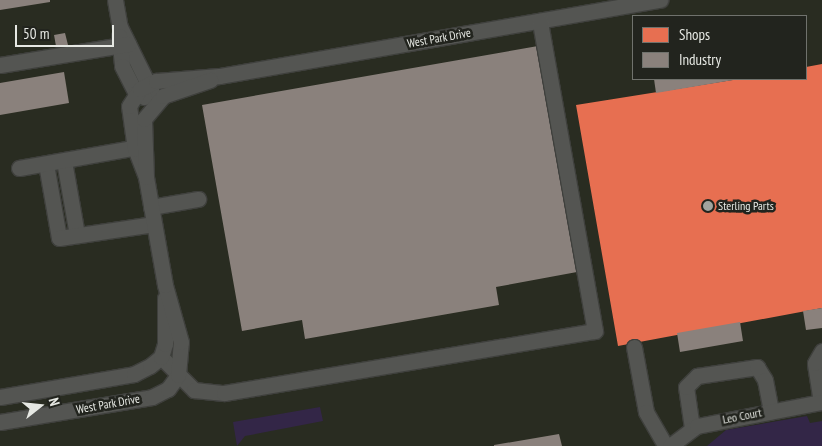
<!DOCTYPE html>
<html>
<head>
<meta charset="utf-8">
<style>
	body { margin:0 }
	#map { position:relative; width:822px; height:446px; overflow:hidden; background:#21231f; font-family:"PT Sans Narrow",sans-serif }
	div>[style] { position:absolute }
	.built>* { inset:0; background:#292c21 }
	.green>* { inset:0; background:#332647 }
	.shops>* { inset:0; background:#e76f51 }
	.industry>* { inset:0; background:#8a817c }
	.roads { filter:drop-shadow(1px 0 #3f403d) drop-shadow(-1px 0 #3f403d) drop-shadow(0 1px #3f403d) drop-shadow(0 -1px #3f403d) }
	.minor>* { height:15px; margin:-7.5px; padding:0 7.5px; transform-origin:7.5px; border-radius:7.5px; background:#545552 }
	.dots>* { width:14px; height:14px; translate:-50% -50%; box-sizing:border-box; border:2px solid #22241e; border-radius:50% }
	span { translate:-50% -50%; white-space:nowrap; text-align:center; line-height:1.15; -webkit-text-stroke:5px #22241e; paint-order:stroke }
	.street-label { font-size:12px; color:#e6e8e3 }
	.poi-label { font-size:12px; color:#e6e8e3 }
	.left { translate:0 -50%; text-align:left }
	.legend { position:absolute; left:632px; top:15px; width:175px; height:65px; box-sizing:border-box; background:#22241e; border:1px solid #70726d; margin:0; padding:6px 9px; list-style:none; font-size:15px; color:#e6e8e3 }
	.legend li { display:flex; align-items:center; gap:10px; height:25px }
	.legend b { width:25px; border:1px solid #70726d }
	.north { position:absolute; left:15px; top:381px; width:50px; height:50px; -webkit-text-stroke:4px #22241e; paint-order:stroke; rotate:74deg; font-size:14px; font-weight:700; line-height:20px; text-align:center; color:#e6e8e3 }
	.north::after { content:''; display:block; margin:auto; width:18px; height:22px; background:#e6e8e3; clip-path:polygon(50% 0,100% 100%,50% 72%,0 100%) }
	.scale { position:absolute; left:15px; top:25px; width:99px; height:22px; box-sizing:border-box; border:2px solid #e6e8e3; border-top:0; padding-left:6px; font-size:15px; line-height:18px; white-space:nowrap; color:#e6e8e3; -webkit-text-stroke:4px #22241e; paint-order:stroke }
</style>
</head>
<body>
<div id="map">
	<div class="built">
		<div style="clip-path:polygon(evenodd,0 0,822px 0,822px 446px,0 446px,0 0,633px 16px,806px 16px,806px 79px,633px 79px,633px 16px)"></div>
	</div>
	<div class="green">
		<div style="clip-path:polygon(320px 407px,323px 421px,245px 436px,237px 446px,233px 422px)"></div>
		<div style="clip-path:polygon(807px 416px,810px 423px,822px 421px,822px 446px,707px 446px,726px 430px)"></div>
	</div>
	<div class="shops">
		<div style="clip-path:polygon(822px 64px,822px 308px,618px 346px,576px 105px,739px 79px,806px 79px,806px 67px)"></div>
	</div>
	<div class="industry">
		<div style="clip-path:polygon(0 0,50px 0,50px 2px,0 10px)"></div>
		<div style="clip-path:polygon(65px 33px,68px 45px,56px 46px,54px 35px)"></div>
		<div style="clip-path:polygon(538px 46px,577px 272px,496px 287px,499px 305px,305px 339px,302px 320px,242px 331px,202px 105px)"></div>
		<div style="clip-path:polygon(64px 72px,69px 103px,0 115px,0 83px)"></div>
		<div style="clip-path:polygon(654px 79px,733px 79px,733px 80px,656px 93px)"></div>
		<div style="clip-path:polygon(822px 308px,822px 328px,806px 330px,803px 311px)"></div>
		<div style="clip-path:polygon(740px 322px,743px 341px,680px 352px,677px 333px)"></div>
		<div style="clip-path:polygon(559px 434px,562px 446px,494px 446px,494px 445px)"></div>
	</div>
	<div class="roads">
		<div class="minor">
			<div style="left:115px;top:0;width:27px;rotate:80deg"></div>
			<div style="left:120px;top:27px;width:72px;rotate:63.8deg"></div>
			<div style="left:119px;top:36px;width:30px;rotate:84deg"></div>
			<div style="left:122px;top:66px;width:30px;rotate:63deg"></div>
			<div style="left:136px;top:93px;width:9px;rotate:27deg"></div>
			<div style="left:0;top:65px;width:130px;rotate:-9.3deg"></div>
			<div style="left:64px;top:161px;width:75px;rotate:80deg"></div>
			<div style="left:46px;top:164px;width:75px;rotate:80deg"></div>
			<div style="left:59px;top:238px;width:96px;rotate:-8.4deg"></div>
			<div style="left:19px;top:168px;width:127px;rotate:-10deg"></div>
			<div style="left:146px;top:177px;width:30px;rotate:-111deg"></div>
			<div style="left:135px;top:149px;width:43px;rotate:-97.9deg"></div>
			<div style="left:129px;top:106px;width:20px;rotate:-57deg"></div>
			<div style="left:140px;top:89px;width:18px;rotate:-27deg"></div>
			<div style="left:156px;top:81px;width:63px;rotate:-4.5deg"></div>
			<div style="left:219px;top:76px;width:448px;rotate:-9.8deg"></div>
			<div style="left:151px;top:207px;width:48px;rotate:-9.7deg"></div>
			<div style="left:634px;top:347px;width:66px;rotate:79.5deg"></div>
			<div style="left:646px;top:412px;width:39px;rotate:60deg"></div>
			<div style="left:161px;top:357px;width:47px;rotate:45deg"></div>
			<div style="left:194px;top:390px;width:30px;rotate:6deg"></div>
			<div style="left:224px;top:393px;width:376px;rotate:-9.5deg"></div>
			<div style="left:595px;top:331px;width:315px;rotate:-100.1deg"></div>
			<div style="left:0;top:397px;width:136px;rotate:-9.7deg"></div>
			<div style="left:134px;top:374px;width:18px;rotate:-27deg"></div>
			<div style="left:150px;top:366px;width:14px;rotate:-39deg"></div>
			<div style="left:161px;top:357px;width:14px;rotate:-73deg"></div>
			<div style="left:165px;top:344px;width:46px;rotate:-90deg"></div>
			<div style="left:821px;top:402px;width:39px;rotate:-99deg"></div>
			<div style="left:815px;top:363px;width:14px;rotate:-60deg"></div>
			<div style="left:0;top:422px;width:154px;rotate:-9.3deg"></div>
			<div style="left:152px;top:397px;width:18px;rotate:-27deg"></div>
			<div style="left:168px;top:389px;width:17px;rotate:-54deg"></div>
			<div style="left:178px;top:375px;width:33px;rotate:-85deg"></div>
			<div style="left:181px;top:342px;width:59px;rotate:-105.7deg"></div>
			<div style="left:165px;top:285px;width:110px;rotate:-100deg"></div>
			<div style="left:146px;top:177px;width:58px;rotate:-92deg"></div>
			<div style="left:144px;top:119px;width:30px;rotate:-50deg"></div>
			<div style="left:163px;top:96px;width:50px;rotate:-18.8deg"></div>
			<div style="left:692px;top:428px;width:41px;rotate:-98.3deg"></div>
			<div style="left:686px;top:387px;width:16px;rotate:-45deg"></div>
			<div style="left:697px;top:376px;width:61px;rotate:-8.5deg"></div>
			<div style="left:757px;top:367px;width:15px;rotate:58deg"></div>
			<div style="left:765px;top:380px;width:32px;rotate:79deg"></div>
			<div style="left:670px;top:446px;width:34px;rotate:-37deg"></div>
			<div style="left:697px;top:426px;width:127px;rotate:-10.9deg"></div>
		</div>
	</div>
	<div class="dots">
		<div style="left:708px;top:206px;background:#a1a39e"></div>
	</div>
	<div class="street-label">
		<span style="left:439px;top:38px;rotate:-10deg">West Park Drive</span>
		<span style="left:108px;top:404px;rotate:-10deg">West Park Drive</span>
		<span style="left:742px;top:416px;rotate:-11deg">Leo Court</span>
	</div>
	<div class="poi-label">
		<span class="left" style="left:718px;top:206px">Sterling Parts</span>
	</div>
	<ul class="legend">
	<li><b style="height:14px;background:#e76f51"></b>Shops</li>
	<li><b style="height:14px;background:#8a817c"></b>Industry</li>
	</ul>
	<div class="north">N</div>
	<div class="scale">50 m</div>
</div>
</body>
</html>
